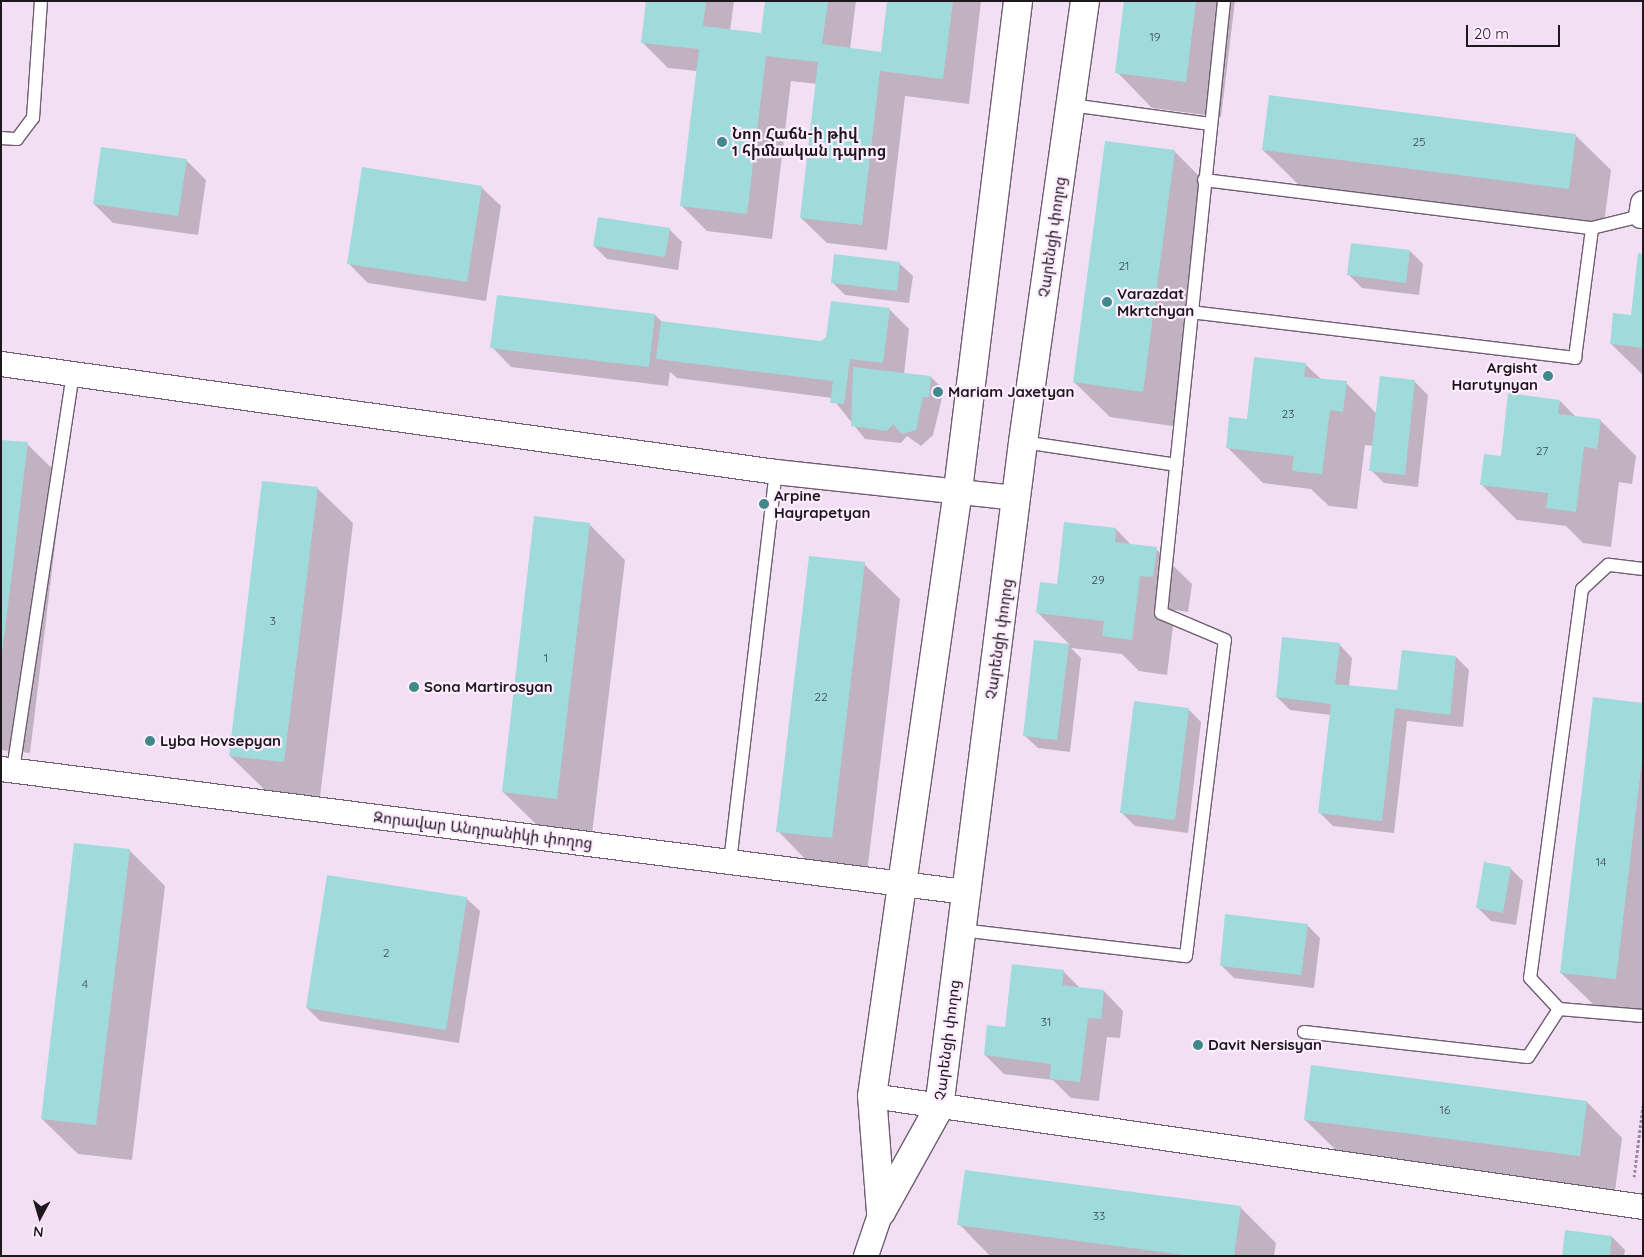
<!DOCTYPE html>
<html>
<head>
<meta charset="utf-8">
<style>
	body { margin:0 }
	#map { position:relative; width:1644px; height:1257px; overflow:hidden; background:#f2dff3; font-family:Quicksand,"Noto Sans Armenian",sans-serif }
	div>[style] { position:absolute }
	.shadow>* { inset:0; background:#0003 }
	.building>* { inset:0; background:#a0dbdb }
	.path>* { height:3px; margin-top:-1.5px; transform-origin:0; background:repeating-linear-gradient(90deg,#988a98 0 2.5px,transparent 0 5px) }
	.roads { filter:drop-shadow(1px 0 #6e5e70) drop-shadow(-1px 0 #6e5e70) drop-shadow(0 1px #6e5e70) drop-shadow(0 -1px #6e5e70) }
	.service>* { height:12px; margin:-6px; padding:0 6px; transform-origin:6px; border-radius:6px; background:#fff }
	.minor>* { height:24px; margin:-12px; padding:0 12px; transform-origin:12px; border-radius:12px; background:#fff }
	.tertiary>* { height:28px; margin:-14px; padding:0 14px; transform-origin:14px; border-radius:14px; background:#fff }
	.dots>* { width:14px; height:14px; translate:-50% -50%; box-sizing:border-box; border:2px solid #fdedfe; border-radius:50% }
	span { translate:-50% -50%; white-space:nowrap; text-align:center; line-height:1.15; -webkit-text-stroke:4.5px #fdedfe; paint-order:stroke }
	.number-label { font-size:12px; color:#3e484d }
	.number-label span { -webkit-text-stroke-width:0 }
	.poi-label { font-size:15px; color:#1e171e; font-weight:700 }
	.left { translate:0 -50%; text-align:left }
	.right { translate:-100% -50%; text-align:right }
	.street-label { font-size:15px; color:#1e171e }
	.frame { position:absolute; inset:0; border:2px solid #1e171e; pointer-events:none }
	.north { position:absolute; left:15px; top:1192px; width:50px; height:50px; -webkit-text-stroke:4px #fdedfe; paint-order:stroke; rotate:186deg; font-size:14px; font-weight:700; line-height:20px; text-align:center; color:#1e171e }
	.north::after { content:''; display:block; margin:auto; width:18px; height:22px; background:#1e171e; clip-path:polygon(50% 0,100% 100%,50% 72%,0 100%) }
	.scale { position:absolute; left:1466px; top:25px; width:94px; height:22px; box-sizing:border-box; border:2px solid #1e171e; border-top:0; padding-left:6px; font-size:15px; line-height:18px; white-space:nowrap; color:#1e171e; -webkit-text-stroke:4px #fdedfe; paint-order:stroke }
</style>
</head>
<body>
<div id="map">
	<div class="shadow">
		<div style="clip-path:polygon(647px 1px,734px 1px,730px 31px,762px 35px,766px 1px,856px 1px,850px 49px,882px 53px,888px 1px,981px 1px,969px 104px,905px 96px,887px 250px,827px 243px,801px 218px,817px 84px,791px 81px,772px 239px,707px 231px,681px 205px,697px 71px,668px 68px,642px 42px)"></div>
		<div style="clip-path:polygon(1125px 1px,1235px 1px,1221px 117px,1152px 108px,1117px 72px)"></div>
		<div style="clip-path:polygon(1575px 135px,1611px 170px,1604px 224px,1299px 185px,1263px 150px)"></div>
		<div style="clip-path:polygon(1174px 151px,1210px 187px,1179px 427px,1110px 417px,1074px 382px)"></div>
		<div style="clip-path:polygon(186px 160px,206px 180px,198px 235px,113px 223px,94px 204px)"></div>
		<div style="clip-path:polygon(481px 187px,501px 206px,486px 301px,368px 283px,348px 263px)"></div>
		<div style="clip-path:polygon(669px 229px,682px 242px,678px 270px,607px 259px,594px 246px)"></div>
		<div style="clip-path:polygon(1410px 251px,1423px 264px,1419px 295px,1362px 288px,1349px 275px)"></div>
		<div style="clip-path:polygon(1643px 255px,1643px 375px,1611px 344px,1632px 317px)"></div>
		<div style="clip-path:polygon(899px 263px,913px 276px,909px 303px,845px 295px,832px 282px)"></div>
		<div style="clip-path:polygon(889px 309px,909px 329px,904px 374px,931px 377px,944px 390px,933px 435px,921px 446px,907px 436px,901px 443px,865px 439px,832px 398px,677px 378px,670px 372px,668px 386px,511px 367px,492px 347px,655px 315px,663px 323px,821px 342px)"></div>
		<div style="clip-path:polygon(1305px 364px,1322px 380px,1346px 383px,1377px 414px,1414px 381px,1428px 395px,1418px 487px,1384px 483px,1371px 470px,1373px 446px,1365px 445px,1357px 509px,1329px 506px,1311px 489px,1263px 483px,1227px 447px)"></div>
		<div style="clip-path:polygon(1560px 401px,1576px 417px,1600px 420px,1636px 456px,1632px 484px,1619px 482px,1611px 547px,1583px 543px,1566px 526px,1517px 520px,1481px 484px)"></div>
		<div style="clip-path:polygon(1px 441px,27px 444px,63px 479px,30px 753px,1px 750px)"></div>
		<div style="clip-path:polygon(317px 488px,353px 523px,320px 797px,266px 791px,230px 756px)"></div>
		<div style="clip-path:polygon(589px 524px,625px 560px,592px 834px,539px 827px,503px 792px)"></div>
		<div style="clip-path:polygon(1116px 529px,1132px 546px,1156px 549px,1192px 584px,1188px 612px,1175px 610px,1167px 675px,1139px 671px,1122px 654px,1071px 648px,1081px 658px,1070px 752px,1038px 748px,1024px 735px,1036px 641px,1070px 645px,1037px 612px)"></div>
		<div style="clip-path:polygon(864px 564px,900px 599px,867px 873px,813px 867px,778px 831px)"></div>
		<div style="clip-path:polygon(1339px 644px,1352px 658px,1349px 686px,1398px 692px,1456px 657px,1469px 670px,1463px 727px,1407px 721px,1394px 833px,1333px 826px,1320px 813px,1331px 715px,1290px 710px,1277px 697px)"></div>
		<div style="clip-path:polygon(1643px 705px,1643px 1014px,1597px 1008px,1561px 973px)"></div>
		<div style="clip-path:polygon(1188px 709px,1201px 722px,1188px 833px,1135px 826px,1122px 813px)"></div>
		<div style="clip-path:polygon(129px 850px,165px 886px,132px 1160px,78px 1154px,42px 1119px)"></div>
		<div style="clip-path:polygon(1510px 868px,1523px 881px,1516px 925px,1491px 921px,1478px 908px)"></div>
		<div style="clip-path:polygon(466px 898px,480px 911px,459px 1043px,320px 1021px,307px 1008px)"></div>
		<div style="clip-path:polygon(1307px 925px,1320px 938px,1314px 988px,1234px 978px,1221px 965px)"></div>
		<div style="clip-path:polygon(1063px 971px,1080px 988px,1104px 991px,1123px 1011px,1120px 1038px,1107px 1037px,1099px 1101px,1071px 1098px,1053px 1080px,1004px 1074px,985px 1055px)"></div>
		<div style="clip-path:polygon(1587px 1102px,1622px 1138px,1615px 1191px,1341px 1155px,1305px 1120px)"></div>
		<div style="clip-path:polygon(1240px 1207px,1276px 1243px,1274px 1256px,990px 1256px,959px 1224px)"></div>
		<div style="clip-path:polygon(1612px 1237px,1625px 1250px,1624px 1256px,1563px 1256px)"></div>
	</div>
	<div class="building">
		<div style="clip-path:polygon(646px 1px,706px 1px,703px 26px,761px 33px,765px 1px,828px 1px,822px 44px,881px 52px,887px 1px,953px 1px,943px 79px,880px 71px,862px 225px,800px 218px,818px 62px,766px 56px,747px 214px,680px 206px,699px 49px,641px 43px)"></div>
		<div style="clip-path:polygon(1124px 1px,1196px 1px,1186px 82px,1115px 73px)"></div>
		<div style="clip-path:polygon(1269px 95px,1576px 134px,1569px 189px,1262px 150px)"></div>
		<div style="clip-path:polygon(1105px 141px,1175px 150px,1143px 392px,1073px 382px)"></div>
		<div style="clip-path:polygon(101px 147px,187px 159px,178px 216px,93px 204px)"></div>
		<div style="clip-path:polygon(362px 167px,482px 186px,467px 282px,347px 264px)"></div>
		<div style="clip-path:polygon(598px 217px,670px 228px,665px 257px,593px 246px)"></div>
		<div style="clip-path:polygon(1351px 243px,1410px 250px,1406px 283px,1347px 275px)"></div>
		<div style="clip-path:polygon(1638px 253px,1643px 254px,1643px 348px,1610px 344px,1613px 313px,1631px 315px)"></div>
		<div style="clip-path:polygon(834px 254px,900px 262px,897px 291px,831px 283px)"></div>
		<div style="clip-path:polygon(497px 295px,655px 314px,649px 367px,490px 348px)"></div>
		<div style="clip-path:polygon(831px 301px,890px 308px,883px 363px,850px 359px,844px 404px,830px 403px,833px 381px,656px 359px,661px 321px,821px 341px,826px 337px)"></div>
		<div style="clip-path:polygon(1254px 357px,1306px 363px,1304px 377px,1347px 381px,1343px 412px,1330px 410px,1322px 474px,1292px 471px,1294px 456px,1226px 448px,1229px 417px,1247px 419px)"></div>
		<div style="clip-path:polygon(853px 367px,931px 376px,929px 397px,923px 397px,916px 430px,902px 434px,893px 424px,887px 431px,851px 426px)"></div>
		<div style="clip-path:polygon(1380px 376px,1415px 380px,1405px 475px,1369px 471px)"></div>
		<div style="clip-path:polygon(1508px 393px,1560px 400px,1558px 414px,1601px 419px,1597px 449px,1584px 447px,1576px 512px,1546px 508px,1548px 493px,1480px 485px,1484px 454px,1501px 456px)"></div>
		<div style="clip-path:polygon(1px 440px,28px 442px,2px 654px,1px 654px)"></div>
		<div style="clip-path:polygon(262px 481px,318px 487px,284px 762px,229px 756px)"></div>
		<div style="clip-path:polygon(534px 516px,590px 523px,557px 799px,502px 792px)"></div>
		<div style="clip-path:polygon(1064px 522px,1116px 528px,1115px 542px,1157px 547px,1153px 577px,1140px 576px,1132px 640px,1102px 636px,1104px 621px,1036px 613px,1040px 582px,1057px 584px)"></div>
		<div style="clip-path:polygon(809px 556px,865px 562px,832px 838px,776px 832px)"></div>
		<div style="clip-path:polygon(1282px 637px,1340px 643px,1335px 684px,1397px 690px,1402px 650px,1456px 656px,1450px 715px,1395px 708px,1382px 821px,1318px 813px,1331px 704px,1276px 697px)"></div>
		<div style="clip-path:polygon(1034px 640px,1069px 644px,1057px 740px,1023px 736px)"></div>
		<div style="clip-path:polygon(1593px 697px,1643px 703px,1643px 751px,1616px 979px,1560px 973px)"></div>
		<div style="clip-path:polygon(1134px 701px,1189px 708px,1175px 820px,1120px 813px)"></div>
		<div style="clip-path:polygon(74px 843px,130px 849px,96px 1125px,41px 1119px)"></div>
		<div style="clip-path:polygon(1484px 862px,1511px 867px,1503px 913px,1476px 908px)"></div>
		<div style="clip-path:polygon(327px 875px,467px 897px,446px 1030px,306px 1008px)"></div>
		<div style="clip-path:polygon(1225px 914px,1308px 924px,1301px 975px,1220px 966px)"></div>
		<div style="clip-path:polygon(1012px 964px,1064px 970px,1062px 985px,1104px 990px,1101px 1019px,1088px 1018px,1080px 1082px,1050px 1079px,1051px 1064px,984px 1055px,987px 1025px,1005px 1027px)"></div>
		<div style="clip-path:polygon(1311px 1065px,1587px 1101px,1580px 1156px,1304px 1120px)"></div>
		<div style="clip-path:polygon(965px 1170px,1241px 1206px,1234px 1256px,1192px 1256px,957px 1225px)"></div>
		<div style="clip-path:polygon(1565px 1230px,1612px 1236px,1610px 1256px,1562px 1256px)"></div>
	</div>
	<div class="path">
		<div style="left:1634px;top:1177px;width:72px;rotate:-82.8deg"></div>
	</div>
	<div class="roads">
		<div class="service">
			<div style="left:1071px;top:105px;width:140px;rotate:7.8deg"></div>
			<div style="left:1px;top:138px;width:16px;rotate:4deg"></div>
			<div style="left:17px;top:139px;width:26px;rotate:-53deg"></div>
			<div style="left:33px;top:118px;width:117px;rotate:-86.1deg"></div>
			<div style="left:1204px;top:180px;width:391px;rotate:7.1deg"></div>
			<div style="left:1190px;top:312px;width:388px;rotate:6.8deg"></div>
			<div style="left:1575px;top:358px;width:131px;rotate:-82.5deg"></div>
			<div style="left:1592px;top:228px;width:50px;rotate:-13.8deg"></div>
			<div style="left:1023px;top:442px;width:155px;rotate:8.5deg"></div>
			<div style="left:1643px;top:569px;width:35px;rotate:-173deg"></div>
			<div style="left:1608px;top:565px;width:35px;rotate:137deg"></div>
			<div style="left:1582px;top:589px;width:392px;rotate:97.6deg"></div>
			<div style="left:1530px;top:978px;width:42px;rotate:46.9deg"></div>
			<div style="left:1559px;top:1009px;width:84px;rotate:4.8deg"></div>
			<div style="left:13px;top:770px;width:401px;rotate:-81.4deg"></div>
			<div style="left:730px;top:862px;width:393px;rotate:-83.3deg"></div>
			<div style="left:960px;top:930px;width:227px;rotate:6.6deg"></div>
			<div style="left:1186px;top:956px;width:318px;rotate:-83deg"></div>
			<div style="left:1225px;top:640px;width:69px;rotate:-157.1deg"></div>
			<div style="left:1161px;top:613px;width:615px;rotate:-84.12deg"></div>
			<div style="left:1304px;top:1032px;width:225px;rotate:6.4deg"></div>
			<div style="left:1528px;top:1057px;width:57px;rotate:-57.1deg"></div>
		</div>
		<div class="minor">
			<div style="left:1641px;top:216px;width:13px;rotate:-81deg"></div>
			<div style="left:1px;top:364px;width:782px;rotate:7.93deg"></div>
			<div style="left:776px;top:472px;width:242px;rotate:6.2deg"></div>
			<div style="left:1px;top:769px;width:972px;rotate:7.27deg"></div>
			<div style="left:872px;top:1096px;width:779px;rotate:8.19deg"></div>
			<div style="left:866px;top:1256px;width:46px;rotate:-71.2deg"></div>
		</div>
		<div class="tertiary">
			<div style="left:881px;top:1212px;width:119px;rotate:-60.9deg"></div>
			<div style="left:939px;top:1108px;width:671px;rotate:-82.81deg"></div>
			<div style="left:1023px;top:442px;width:445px;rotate:-82deg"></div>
			<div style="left:881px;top:1212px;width:116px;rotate:-94.4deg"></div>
			<div style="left:872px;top:1096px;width:612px;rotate:-81.92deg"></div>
			<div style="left:958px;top:490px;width:493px;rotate:-83deg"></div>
		</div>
	</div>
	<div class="dots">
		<div style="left:722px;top:142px;background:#408889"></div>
		<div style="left:1107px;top:302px;background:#408889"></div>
		<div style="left:1548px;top:376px;background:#408889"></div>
		<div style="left:938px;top:392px;background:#408889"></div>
		<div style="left:764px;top:504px;background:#408889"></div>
		<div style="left:414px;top:687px;background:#408889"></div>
		<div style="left:150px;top:741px;background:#408889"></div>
		<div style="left:1198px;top:1045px;background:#408889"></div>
	</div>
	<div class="number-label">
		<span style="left:1155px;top:37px">19</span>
		<span style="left:1419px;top:142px">25</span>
		<span style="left:1124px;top:266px">21</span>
		<span style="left:1288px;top:414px">23</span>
		<span style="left:1542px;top:451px">27</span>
		<span style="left:1098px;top:580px">29</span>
		<span style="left:273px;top:621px">3</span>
		<span style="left:546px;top:658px">1</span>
		<span style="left:821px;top:697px">22</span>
		<span style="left:1601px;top:862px">14</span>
		<span style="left:386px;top:953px">2</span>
		<span style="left:85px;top:984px">4</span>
		<span style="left:1046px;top:1022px">31</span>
		<span style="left:1445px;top:1110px">16</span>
		<span style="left:1099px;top:1216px">33</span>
	</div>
	<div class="poi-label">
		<span class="left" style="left:732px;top:142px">Նոր Հաճն-ի թիվ<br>1 հիմնական դպրոց</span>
		<span class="left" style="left:1117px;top:302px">Varazdat<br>Mkrtchyan</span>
		<span class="right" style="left:1538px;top:376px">Argisht<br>Harutynyan</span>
		<span class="left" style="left:948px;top:392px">Mariam Jaxetyan</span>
		<span class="left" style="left:774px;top:504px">Arpine<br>Hayrapetyan</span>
		<span class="left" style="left:424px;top:687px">Sona Martirosyan</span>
		<span class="left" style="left:160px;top:741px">Lyba Hovsepyan</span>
		<span class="left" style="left:1208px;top:1045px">Davit Nersisyan</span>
	</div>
	<div class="street-label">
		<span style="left:1052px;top:237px;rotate:-82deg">Չարենցի փողոց</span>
		<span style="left:999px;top:639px;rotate:-82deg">Չարենցի փողոց</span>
		<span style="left:483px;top:830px;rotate:7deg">Զորավար Անդրանիկի փողոց</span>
		<span style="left:947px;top:1040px;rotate:-83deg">Չարենցի փողոց</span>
	</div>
	<div class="frame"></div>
	<div class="north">N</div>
	<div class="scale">20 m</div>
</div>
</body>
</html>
